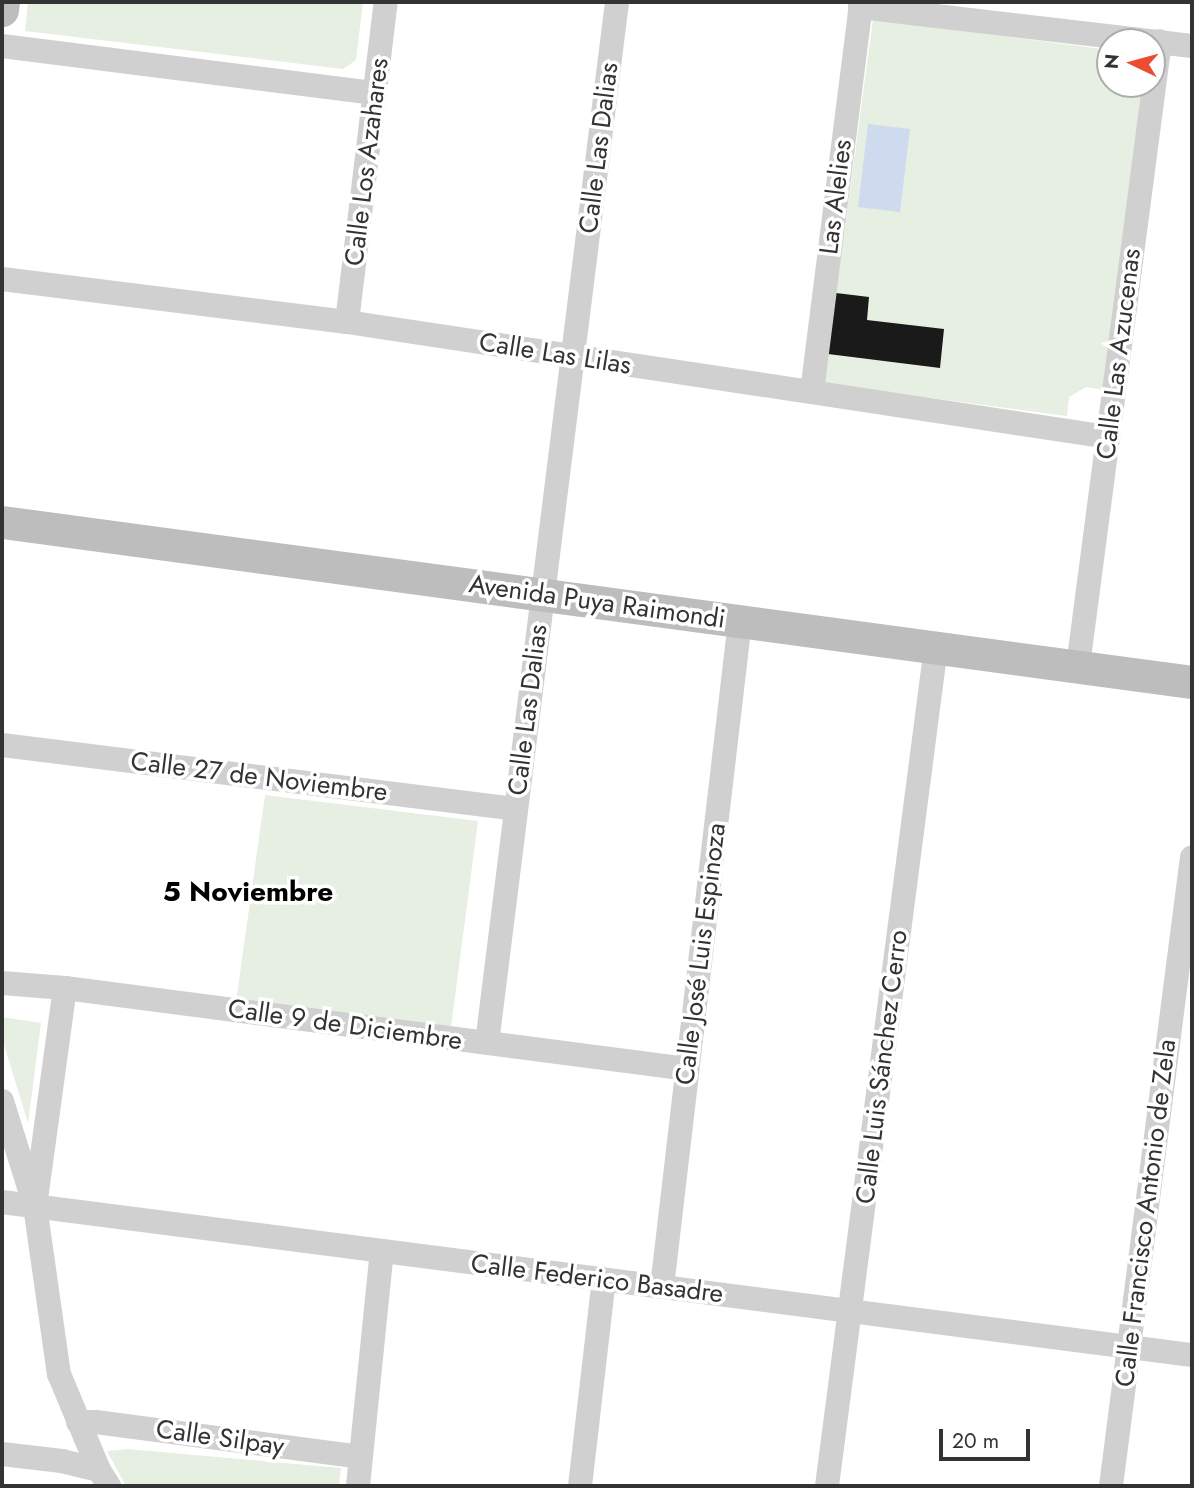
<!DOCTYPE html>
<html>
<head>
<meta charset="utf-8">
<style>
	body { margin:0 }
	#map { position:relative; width:1194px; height:1488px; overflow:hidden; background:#fff; font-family:Jost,sans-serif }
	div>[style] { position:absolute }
	.green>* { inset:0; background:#e6efe1 }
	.water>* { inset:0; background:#cedbef }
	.building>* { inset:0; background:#1a1a1a }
	.street>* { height:24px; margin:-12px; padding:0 12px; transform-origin:12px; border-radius:12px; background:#d0d0d0 }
	.secondary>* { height:33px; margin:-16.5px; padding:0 16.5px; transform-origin:16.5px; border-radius:16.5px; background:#bdbdbd }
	span { translate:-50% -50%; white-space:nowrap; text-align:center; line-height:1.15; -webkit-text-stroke:7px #fff; paint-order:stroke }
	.street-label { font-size:26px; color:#333 }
	.neighbourhood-label { font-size:28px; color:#000; font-weight:700 }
	.frame { position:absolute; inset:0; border:4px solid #333; pointer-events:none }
	.north { position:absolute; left:1096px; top:28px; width:70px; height:70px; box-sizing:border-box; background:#fff; border:2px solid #adadad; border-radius:50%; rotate:275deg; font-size:19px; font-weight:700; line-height:28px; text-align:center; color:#333 }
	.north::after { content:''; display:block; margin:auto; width:24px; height:32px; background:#eb4d33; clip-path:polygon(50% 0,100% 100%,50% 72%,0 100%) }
	.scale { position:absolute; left:939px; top:1429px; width:91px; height:32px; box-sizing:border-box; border:4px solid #333; border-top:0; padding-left:9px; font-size:21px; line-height:24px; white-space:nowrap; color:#333; -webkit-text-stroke:5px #fff; paint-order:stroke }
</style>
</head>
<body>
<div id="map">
	<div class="green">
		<div style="clip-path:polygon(28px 2px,363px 2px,356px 60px,343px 69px,25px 31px)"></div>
		<div style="clip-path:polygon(873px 19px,1110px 50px,1110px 84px,1143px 84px,1104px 390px,1086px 387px,1069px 397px,1067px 416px,824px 384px)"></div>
		<div style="clip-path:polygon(265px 795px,478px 821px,451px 1027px,236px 1002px)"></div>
		<div style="clip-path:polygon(2px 1017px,41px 1023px,28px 1123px,2px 1038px)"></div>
		<div style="clip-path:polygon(128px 1449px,341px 1468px,339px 1486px,126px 1486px,107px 1451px)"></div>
	</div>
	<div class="water">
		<div style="clip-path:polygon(868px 124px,910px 129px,900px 212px,858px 207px)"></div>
	</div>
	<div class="building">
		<div style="clip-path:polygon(836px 293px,869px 297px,867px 320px,944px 329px,940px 368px,828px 354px)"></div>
	</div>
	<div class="street">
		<div style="left:860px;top:7px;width:334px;rotate:6.7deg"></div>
		<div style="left:2px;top:46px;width:376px;rotate:7.2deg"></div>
		<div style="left:2px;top:279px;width:348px;rotate:7.1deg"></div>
		<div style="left:347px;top:322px;width:770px;rotate:8.59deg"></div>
		<div style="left:347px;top:322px;width:322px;rotate:-83.1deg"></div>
		<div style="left:812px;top:392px;width:393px;rotate:-82.8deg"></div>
		<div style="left:1078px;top:666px;width:630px;rotate:-82.53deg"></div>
		<div style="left:2px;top:745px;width:518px;rotate:7.1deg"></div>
		<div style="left:2px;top:983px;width:63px;rotate:4.5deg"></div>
		<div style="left:65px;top:988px;width:627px;rotate:7.42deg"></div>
		<div style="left:487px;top:1043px;width:1049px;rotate:-82.88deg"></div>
		<div style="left:2px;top:1101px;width:110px;rotate:72.6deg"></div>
		<div style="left:35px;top:1206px;width:170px;rotate:81.9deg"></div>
		<div style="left:59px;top:1374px;width:104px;rotate:67.4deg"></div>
		<div style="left:99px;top:1470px;width:19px;rotate:58deg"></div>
		<div style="left:36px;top:1199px;width:213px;rotate:-82.2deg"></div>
		<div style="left:2px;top:1202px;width:1200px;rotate:7.33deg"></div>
		<div style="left:662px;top:1287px;width:671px;rotate:-83.32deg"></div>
		<div style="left:78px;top:1422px;width:18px"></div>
		<div style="left:96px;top:1422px;width:267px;rotate:7.5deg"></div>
		<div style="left:2px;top:1454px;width:60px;rotate:6.7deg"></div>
		<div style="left:62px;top:1461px;width:38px;rotate:14deg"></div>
		<div style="left:358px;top:1486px;width:236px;rotate:-84.2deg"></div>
		<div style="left:580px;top:1486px;width:208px;rotate:-83.4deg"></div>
		<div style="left:827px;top:1486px;width:846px;rotate:-82.6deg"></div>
		<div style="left:1111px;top:1486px;width:634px;rotate:-82.66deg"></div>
	</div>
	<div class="secondary">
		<div style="left:2px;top:10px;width:8px;rotate:-83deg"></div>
		<div style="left:2px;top:522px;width:1201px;rotate:7.66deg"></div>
	</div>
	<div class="street-label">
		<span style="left:599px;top:148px;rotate:-83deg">Calle Las Dalias</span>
		<span style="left:367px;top:162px;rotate:-83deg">Calle Los Azahares</span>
		<span style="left:836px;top:197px;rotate:-83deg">Las Alelies</span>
		<span style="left:555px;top:354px;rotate:9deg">Calle Las Lilas</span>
		<span style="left:1119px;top:354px;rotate:-83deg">Calle Las Azucenas</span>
		<span style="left:597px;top:602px;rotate:8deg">Avenida Puya Raimondi</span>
		<span style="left:528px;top:710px;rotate:-83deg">Calle Las Dalias</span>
		<span style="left:259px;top:777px;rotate:7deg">Calle 27 de Noviembre</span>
		<span style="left:701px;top:954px;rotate:-83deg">Calle José Luis Espinoza</span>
		<span style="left:345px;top:1025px;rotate:8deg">Calle 9 de Diciembre</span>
		<span style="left:882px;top:1067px;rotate:-83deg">Calle Luis Sánchez Cerro</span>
		<span style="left:1146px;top:1213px;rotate:-83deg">Calle Francisco Antonio de Zela</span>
		<span style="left:597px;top:1279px;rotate:7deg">Calle Federico Basadre</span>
		<span style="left:220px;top:1438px;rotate:8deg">Calle Silpay</span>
	</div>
	<div class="neighbourhood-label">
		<span style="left:248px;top:892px">5 Noviembre</span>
	</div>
	<div class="frame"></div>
	<div class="north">N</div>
	<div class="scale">20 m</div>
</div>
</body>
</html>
